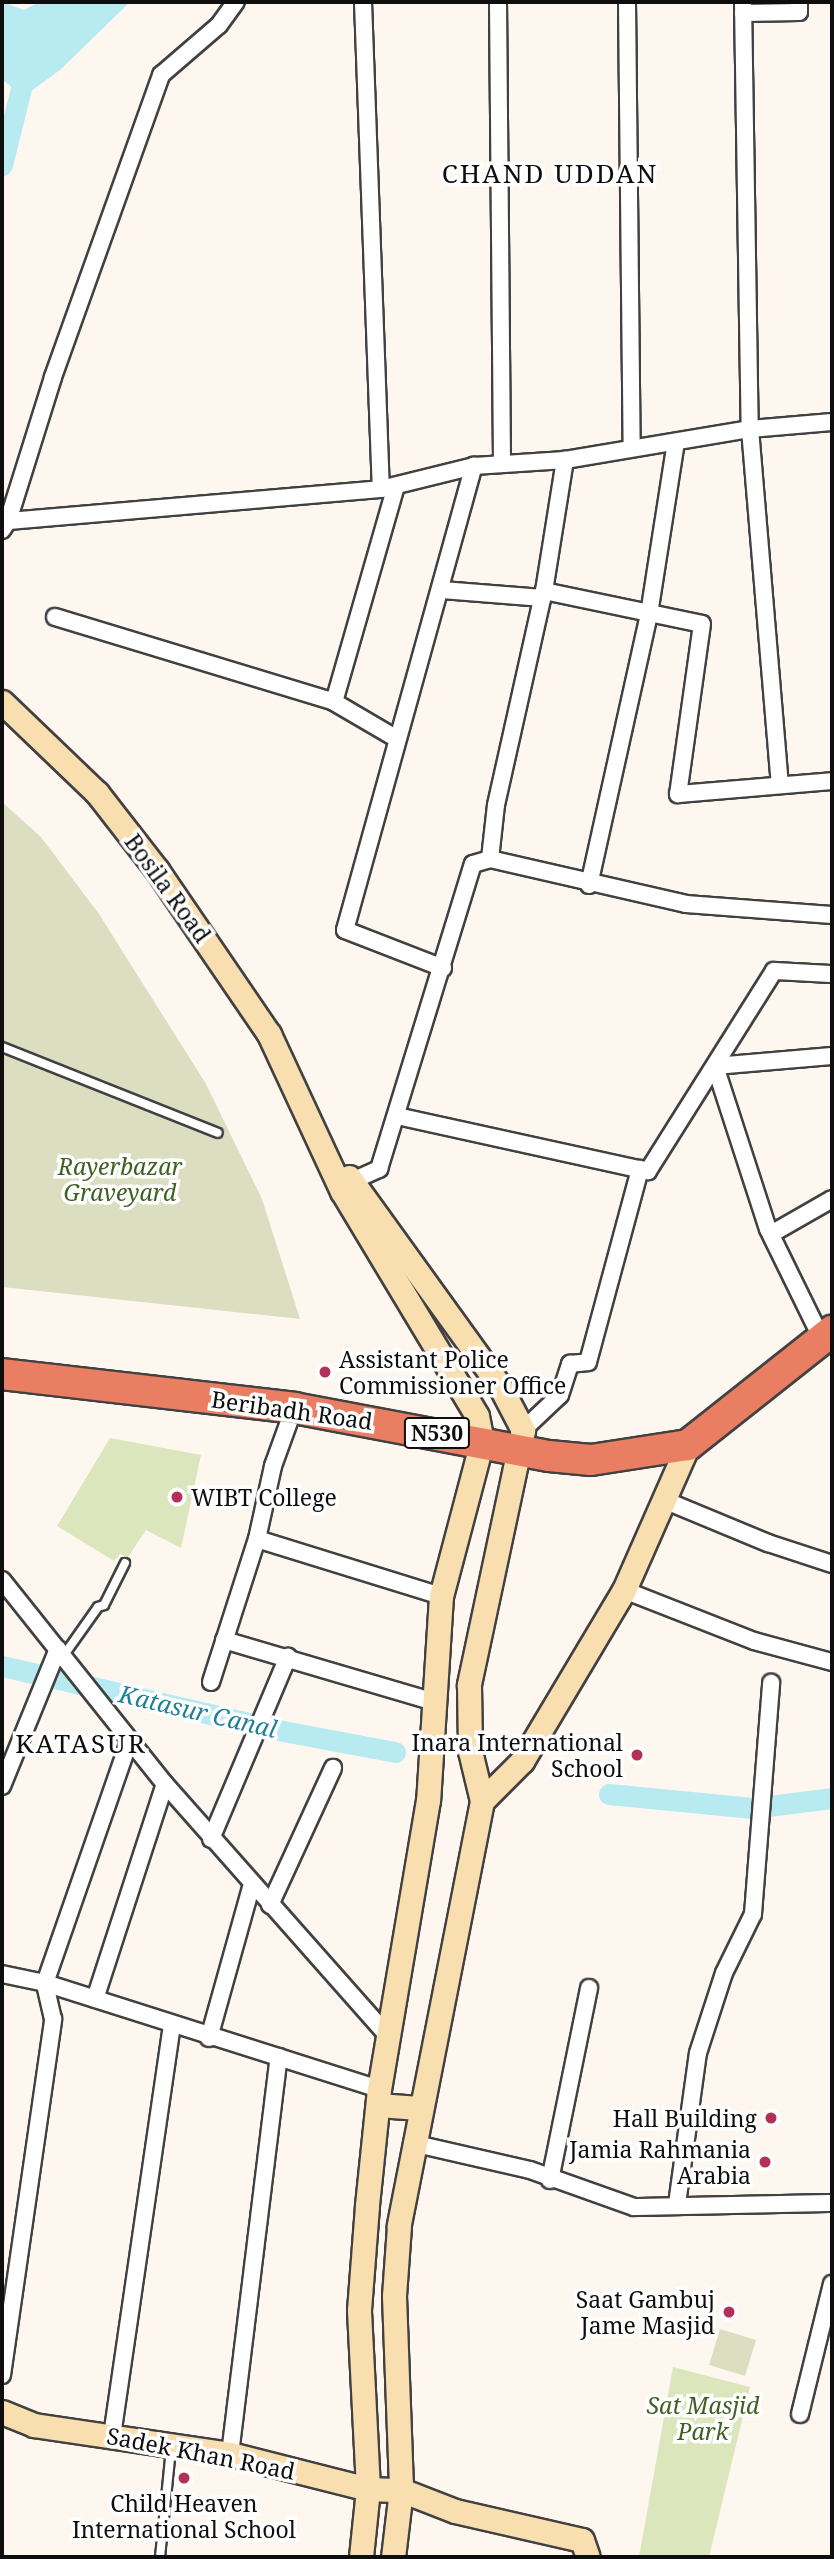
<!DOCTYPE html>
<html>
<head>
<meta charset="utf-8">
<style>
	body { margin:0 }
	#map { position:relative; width:834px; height:2559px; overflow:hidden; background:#fef7f0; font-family:"Noto Serif",serif }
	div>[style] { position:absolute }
	.green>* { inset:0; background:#dce6bc }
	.cemetery>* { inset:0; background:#dcdec2 }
	.water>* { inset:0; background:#b8eaf1 }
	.canal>* { height:21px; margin:-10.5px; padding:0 10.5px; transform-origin:10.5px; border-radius:10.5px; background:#b8eaf1 }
	.roads { filter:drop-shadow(2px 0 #414141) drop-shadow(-2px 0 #414141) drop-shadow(0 2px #414141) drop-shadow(0 -2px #414141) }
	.lane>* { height:8px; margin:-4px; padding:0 4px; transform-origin:4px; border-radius:4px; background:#fff }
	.street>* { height:16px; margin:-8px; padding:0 8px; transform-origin:8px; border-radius:8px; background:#fff }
	.secondary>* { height:23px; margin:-11.5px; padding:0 11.5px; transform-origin:11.5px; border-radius:11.5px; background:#f9deb0 }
	.highway>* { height:30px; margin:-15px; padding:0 15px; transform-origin:15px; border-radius:15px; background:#e97e63 }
	.dots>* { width:19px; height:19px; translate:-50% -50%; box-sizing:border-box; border:4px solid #fff; border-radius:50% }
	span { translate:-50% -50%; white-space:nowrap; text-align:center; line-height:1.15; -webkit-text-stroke:7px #fff; paint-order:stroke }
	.shield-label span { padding:2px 5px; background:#fff; border:2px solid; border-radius:5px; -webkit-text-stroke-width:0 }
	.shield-label { font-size:21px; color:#0e0e0e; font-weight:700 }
	.street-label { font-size:23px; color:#0e0e0e }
	.park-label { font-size:23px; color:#3f6023; font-style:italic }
	.poi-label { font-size:23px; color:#0e0e0e }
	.left { translate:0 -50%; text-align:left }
	.right { translate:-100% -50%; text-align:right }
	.water-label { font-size:24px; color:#218096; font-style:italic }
	.quarter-label { font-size:26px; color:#0e0e0e; letter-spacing:2px }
	.frame { position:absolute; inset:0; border:4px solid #0e0e0e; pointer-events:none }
</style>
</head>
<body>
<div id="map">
	<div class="green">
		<div style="clip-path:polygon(110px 1438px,201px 1455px,181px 1548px,146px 1530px,128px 1557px,120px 1554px,114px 1561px,57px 1526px)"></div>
		<div style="clip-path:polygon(673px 2367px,750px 2387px,709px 2557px,639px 2557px)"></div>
	</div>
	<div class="cemetery">
		<div style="clip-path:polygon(2px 802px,41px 837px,99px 914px,206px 1084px,262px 1199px,300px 1319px,2px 1287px)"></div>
		<div style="clip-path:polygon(720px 2329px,756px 2340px,745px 2376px,709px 2365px)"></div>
	</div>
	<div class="water">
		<div style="clip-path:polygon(2px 2px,24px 10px,39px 2px,130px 2px,60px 70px,23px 97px,2px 79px)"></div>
	</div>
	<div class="canal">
		<div style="left:2px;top:165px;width:100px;rotate:-76.1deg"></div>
		<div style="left:2px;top:1666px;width:288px;rotate:13deg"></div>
		<div style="left:283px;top:1731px;width:114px;rotate:10.6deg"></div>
		<div style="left:609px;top:1794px;width:144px;rotate:5.6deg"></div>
		<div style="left:752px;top:1808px;width:81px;rotate:-7.1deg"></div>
	</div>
	<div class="roads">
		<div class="lane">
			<div style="left:2px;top:1047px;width:232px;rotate:21.7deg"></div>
			<div style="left:64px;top:1655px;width:59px;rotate:-54.7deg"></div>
			<div style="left:98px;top:1607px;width:6px;rotate:-18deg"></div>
			<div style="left:104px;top:1605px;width:47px;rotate:-63.4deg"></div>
			<div style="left:160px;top:2557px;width:110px;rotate:-84.2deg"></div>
		</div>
		<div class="street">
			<div style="left:363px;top:2px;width:487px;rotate:87.9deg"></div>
			<div style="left:498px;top:2px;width:462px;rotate:89.5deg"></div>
			<div style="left:627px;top:2px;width:445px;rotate:89.4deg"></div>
			<div style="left:743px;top:2px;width:427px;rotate:89.1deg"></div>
			<div style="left:750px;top:429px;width:355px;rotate:85.2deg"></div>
			<div style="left:743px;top:13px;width:56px;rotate:-1deg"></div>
			<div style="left:799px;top:12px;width:10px;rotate:-90deg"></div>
			<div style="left:8px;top:521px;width:151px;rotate:-72.6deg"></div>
			<div style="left:53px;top:377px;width:321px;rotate:-70.3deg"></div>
			<div style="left:161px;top:75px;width:77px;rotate:-40.8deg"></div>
			<div style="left:219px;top:25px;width:29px;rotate:-54deg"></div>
			<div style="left:2px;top:530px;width:11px;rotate:-56deg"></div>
			<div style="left:8px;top:521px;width:374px;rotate:-4.9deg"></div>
			<div style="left:381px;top:489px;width:96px;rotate:-13.9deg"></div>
			<div style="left:474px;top:466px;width:91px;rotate:-3.8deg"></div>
			<div style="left:565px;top:460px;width:188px;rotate:-9.5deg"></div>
			<div style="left:750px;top:429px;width:82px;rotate:-4.9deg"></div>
			<div style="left:442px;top:590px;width:101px;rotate:4.5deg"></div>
			<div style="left:544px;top:591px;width:161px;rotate:11.8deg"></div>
			<div style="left:702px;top:624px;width:172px;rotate:98deg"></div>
			<div style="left:678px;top:794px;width:155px;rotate:-4.8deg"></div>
			<div style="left:55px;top:617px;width:292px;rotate:16.9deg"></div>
			<div style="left:334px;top:702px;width:73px;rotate:30.4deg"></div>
			<div style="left:334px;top:702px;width:225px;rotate:-74deg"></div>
			<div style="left:490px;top:859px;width:54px;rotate:-83.7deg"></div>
			<div style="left:496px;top:805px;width:219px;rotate:-77.4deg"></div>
			<div style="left:544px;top:591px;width:133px;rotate:-80.9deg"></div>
			<div style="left:589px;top:885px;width:278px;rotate:-77.5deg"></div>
			<div style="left:649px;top:614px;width:174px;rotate:-81.1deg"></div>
			<div style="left:443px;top:968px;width:105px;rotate:-158.8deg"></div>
			<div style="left:345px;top:930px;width:482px;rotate:-74.5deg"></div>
			<div style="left:715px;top:1066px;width:171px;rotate:72deg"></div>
			<div style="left:768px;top:1229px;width:123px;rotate:63.9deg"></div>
			<div style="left:715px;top:1066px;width:117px;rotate:-4.9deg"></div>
			<div style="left:397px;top:1116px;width:257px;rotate:12.4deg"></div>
			<div style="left:648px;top:1171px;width:236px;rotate:-57.8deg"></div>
			<div style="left:774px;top:971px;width:58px;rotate:3deg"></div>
			<div style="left:352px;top:1181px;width:30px;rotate:-24deg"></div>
			<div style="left:379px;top:1169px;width:319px;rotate:-72.9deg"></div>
			<div style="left:473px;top:864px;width:18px;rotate:-16deg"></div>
			<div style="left:490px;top:859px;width:201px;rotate:12.9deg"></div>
			<div style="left:686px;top:904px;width:146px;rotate:4.3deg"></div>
			<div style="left:771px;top:1234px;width:70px;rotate:-29.8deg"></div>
			<div style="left:523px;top:1430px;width:51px;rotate:-43.4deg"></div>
			<div style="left:560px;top:1395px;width:33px;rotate:-72deg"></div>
			<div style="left:570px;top:1364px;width:18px;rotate:-6deg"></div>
			<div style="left:588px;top:1362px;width:200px;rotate:-74.9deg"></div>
			<div style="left:664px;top:1500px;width:113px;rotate:22.5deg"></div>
			<div style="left:768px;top:1543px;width:67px;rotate:18.2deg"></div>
			<div style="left:257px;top:1539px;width:193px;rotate:17.2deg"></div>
			<div style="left:2px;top:1580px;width:261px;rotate:51.4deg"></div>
			<div style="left:165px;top:1784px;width:339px;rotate:48.5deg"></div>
			<div style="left:624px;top:1590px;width:140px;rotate:21.4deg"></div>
			<div style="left:754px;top:1641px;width:81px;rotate:15.1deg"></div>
			<div style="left:224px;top:1640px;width:216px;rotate:16.4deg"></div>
			<div style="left:211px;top:1682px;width:150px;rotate:-72.2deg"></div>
			<div style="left:257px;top:1539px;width:75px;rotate:-77.6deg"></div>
			<div style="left:273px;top:1466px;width:62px;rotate:-70.1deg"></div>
			<div style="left:2px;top:1786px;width:148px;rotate:-67.8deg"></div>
			<div style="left:211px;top:1839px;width:198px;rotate:-67.1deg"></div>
			<div style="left:270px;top:1905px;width:151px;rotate:-65.3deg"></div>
			<div style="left:2px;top:1974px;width:44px;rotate:11.8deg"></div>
			<div style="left:45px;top:1983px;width:350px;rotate:17.6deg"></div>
			<div style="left:95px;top:1999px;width:226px;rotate:-72deg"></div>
			<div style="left:209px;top:2038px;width:160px;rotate:-74.4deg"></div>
			<div style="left:412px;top:2143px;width:121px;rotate:12.9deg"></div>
			<div style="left:530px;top:2170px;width:110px;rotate:19.6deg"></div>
			<div style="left:634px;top:2207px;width:198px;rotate:-1.2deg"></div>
			<div style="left:550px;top:2180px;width:196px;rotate:-78.5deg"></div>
			<div style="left:677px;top:2204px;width:152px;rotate:-82.1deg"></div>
			<div style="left:698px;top:2053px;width:84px;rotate:-72deg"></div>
			<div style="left:724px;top:1973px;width:66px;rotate:-63.8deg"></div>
			<div style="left:753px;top:1914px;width:232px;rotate:-85.5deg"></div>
			<div style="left:2px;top:2375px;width:360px;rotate:-81.8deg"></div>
			<div style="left:53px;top:2019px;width:37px;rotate:-103deg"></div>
			<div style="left:45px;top:1983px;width:255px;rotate:-70.8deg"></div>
			<div style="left:800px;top:2414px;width:134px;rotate:-76.2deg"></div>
			<div style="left:112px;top:2436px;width:413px;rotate:-81.7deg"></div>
			<div style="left:230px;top:2454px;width:400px;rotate:-83deg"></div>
		</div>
		<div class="secondary">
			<div style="left:2px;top:702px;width:132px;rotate:43.8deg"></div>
			<div style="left:97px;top:793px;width:98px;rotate:52.1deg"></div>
			<div style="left:157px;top:870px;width:199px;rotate:55.7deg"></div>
			<div style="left:269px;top:1034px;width:173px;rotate:65.1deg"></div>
			<div style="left:342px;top:1191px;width:262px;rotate:59deg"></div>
			<div style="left:477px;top:1416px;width:25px;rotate:79deg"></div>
			<div style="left:482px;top:1441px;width:160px;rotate:104.8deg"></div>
			<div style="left:441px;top:1596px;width:204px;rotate:93.6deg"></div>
			<div style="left:428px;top:1800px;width:293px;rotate:99.6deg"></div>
			<div style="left:379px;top:2089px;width:118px;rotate:95.9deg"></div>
			<div style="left:367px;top:2206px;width:105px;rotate:94.4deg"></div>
			<div style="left:359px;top:2311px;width:178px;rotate:87.1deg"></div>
			<div style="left:368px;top:2489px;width:68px;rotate:95.9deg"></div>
			<div style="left:349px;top:1177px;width:258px;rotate:54.2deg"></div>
			<div style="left:500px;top:1386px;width:50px;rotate:62.4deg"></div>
			<div style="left:523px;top:1430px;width:261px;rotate:102deg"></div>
			<div style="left:469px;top:1685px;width:66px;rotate:89.1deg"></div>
			<div style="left:470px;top:1751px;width:51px;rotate:76.5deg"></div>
			<div style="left:482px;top:1801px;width:433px;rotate:101.1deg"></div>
			<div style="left:399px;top:2226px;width:70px;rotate:94.1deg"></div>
			<div style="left:394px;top:2296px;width:194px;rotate:87.9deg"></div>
			<div style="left:401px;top:2490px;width:67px;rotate:96.8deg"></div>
			<div style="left:482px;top:1801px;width:57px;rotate:-45deg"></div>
			<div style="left:522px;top:1761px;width:199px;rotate:-59.2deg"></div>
			<div style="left:624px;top:1590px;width:158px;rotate:-66.2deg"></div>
			<div style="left:378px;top:2105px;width:41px;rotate:4.2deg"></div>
			<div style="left:2px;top:2412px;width:35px;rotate:22deg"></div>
			<div style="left:34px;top:2425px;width:198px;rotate:8.4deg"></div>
			<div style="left:230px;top:2454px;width:142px;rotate:14.2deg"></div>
			<div style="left:368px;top:2489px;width:33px;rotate:2deg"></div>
			<div style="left:401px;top:2490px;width:58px;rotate:21.3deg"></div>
			<div style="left:455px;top:2511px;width:130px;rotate:12.9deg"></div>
			<div style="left:582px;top:2540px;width:18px;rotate:71deg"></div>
		</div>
		<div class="highway">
			<div style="left:2px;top:1374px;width:294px;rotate:6.6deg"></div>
			<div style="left:294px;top:1408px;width:259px;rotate:10.7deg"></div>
			<div style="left:549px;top:1456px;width:42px;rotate:5.4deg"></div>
			<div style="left:591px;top:1460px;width:98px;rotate:-8.8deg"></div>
			<div style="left:688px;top:1445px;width:184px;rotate:-38.4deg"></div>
		</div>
	</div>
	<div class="dots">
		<div style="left:325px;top:1372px;background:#b33057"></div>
		<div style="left:177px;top:1497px;background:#b33057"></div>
		<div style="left:637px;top:1755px;background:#b33057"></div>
		<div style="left:771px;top:2118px;background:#b33057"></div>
		<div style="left:765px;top:2162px;background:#b33057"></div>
		<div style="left:729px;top:2312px;background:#b33057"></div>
		<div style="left:184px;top:2478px;background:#b33057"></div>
	</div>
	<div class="shield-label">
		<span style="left:437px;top:1433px">N530</span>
	</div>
	<div class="street-label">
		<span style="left:168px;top:888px;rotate:54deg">Bosila Road</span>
		<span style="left:292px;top:1410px;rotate:8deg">Beribadh Road</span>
		<span style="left:201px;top:2453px;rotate:11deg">Sadek Khan Road</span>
	</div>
	<div class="park-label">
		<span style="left:120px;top:1179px">Rayerbazar<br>Graveyard</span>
		<span style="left:703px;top:2418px">Sat Masjid<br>Park</span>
	</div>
	<div class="poi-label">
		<span class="left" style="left:339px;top:1372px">Assistant Police<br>Commissioner Office</span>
		<span class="left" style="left:191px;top:1497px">WIBT College</span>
		<span class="right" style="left:623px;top:1755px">Inara International<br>School</span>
		<span class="right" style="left:757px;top:2118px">Hall Building</span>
		<span class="right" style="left:751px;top:2162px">Jamia Rahmania<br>Arabia</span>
		<span class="right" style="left:715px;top:2312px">Saat Gambuj<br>Jame Masjid</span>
		<span style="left:184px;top:2516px">Child Heaven<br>International School</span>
	</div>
	<div class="water-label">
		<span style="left:198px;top:1711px;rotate:13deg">Katasur Canal</span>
	</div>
	<div class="quarter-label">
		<span style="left:550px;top:174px">CHAND UDDAN</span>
		<span style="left:81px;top:1744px">KATASUR</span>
	</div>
	<div class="frame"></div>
</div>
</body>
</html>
